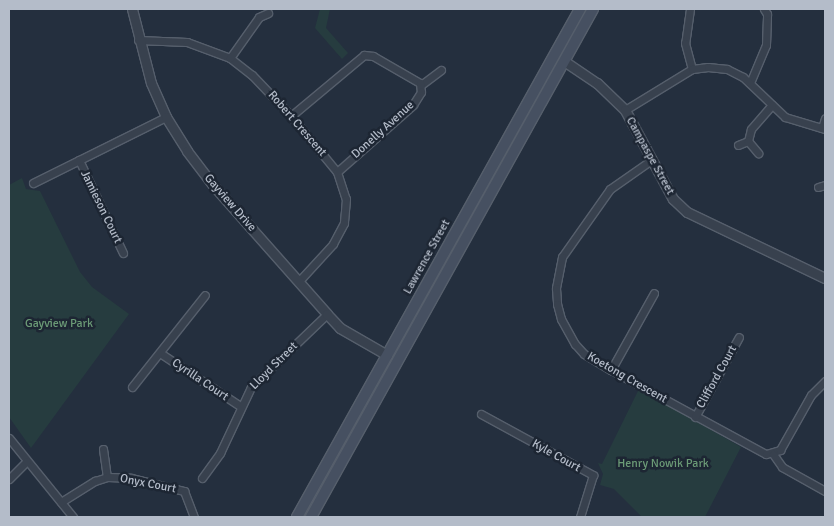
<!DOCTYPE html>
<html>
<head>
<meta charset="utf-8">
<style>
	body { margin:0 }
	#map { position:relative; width:834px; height:526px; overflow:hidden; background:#242f3e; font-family:Signika,sans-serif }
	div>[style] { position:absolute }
	.green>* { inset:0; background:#263c3f }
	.roads { filter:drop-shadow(1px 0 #565f6c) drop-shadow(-1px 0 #565f6c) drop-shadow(0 1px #565f6c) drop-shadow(0 -1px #565f6c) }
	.minor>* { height:7px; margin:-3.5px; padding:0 3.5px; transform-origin:3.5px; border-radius:3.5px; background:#38414e }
	.tertiary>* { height:9px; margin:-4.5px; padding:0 4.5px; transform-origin:4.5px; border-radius:4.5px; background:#38414e }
	.secondary>* { height:10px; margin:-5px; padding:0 5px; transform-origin:5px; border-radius:5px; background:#465061 }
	span { translate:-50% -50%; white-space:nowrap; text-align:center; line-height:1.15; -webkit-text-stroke:5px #1d2633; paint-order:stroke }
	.street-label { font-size:12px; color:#b4bcc9 }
	.park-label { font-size:12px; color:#6b9a76 }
	.frame { position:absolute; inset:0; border:10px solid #b4bcc9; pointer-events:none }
</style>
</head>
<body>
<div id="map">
	<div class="green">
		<div style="clip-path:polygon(320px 9px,330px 9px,326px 28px,348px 53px,342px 59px,315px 28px)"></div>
		<div style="clip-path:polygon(22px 178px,26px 189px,40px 191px,80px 272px,92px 287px,129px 314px,31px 448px,9px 417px,9px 185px)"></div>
		<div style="clip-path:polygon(639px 389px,741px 447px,705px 517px,642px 517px,614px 489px,600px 485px,603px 474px,598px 463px,602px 464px)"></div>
	</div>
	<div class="roads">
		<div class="minor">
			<div style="left:690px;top:9px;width:34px;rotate:98deg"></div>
			<div style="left:685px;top:43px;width:27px;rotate:75deg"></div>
			<div style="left:138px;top:40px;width:49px;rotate:2.3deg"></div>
			<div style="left:187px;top:42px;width:46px;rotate:20.4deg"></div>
			<div style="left:230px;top:58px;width:28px;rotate:38deg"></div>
			<div style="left:252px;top:75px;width:57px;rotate:46.4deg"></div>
			<div style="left:291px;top:116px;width:72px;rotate:50.6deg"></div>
			<div style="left:337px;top:172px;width:28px;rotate:72deg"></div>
			<div style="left:346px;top:199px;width:24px;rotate:95deg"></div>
			<div style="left:344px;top:223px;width:24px;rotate:118deg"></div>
			<div style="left:333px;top:244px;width:50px;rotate:132.6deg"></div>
			<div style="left:230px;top:58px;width:50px;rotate:-54.7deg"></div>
			<div style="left:259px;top:17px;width:10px;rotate:-24deg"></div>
			<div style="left:750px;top:83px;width:41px;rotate:-67.2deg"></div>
			<div style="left:766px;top:45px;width:31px;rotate:-88deg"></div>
			<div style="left:767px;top:14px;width:6px;rotate:-121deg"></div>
			<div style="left:421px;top:85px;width:25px;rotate:-37deg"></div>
			<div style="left:625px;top:110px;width:79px;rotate:-31.5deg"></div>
			<div style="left:692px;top:69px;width:16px;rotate:-7deg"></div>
			<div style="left:708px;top:67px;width:19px;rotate:6deg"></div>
			<div style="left:727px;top:69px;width:18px;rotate:27deg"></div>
			<div style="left:743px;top:77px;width:58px;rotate:43.6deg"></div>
			<div style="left:785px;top:117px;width:42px;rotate:16.7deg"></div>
			<div style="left:291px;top:116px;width:95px;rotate:-39.9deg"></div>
			<div style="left:364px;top:55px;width:9px;rotate:6deg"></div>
			<div style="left:373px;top:56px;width:54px;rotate:29.9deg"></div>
			<div style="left:420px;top:83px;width:9px;rotate:84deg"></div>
			<div style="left:421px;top:92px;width:15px;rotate:122deg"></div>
			<div style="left:413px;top:105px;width:101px;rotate:138.6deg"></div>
			<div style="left:822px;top:128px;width:10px;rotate:-73deg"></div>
			<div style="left:748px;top:141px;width:12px;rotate:-76deg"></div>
			<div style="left:751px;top:129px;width:32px;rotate:-49deg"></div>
			<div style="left:738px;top:145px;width:11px;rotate:-22deg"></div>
			<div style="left:748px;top:141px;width:16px;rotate:50deg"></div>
			<div style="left:79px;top:160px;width:103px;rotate:64.7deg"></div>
			<div style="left:650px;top:161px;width:49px;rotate:145deg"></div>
			<div style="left:610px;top:189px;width:83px;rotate:125.2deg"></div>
			<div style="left:562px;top:257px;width:32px;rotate:101deg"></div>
			<div style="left:556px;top:288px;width:16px;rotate:86deg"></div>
			<div style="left:557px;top:304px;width:16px;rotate:75deg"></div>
			<div style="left:561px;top:319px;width:29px;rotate:61deg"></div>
			<div style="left:575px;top:344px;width:13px;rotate:48deg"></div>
			<div style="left:584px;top:354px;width:31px;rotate:31deg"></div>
			<div style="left:611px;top:370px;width:176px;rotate:28.5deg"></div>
			<div style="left:766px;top:454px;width:15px;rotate:-16deg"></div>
			<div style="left:780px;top:450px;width:63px;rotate:-60.6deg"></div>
			<div style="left:811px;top:395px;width:20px;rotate:-45deg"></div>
			<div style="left:33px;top:183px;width:148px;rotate:-26.4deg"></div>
			<div style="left:818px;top:187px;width:7px;rotate:-16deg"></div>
			<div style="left:160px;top:353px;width:96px;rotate:33.5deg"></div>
			<div style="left:611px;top:370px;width:88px;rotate:-60.8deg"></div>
			<div style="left:132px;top:387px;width:117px;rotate:-51.6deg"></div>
			<div style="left:481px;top:414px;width:128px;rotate:28.6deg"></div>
			<div style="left:593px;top:475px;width:44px;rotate:107.2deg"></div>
			<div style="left:695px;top:417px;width:91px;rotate:-61.2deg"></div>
			<div style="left:9px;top:438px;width:102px;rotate:51deg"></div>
			<div style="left:103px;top:449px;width:28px;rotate:82deg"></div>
			<div style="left:773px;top:454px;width:16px;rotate:55deg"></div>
			<div style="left:782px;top:467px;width:49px;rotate:29.2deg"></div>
			<div style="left:202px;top:478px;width:31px;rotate:-54deg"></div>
			<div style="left:220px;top:453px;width:73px;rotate:-64.8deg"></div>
			<div style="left:251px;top:387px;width:105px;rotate:-43.8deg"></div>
			<div style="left:9px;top:479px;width:25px;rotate:-45deg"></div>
			<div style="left:61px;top:502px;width:40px;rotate:-32deg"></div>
			<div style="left:95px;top:481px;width:13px;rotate:-18deg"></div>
			<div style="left:107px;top:477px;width:24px;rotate:2deg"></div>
			<div style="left:131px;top:478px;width:55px;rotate:13.8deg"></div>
			<div style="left:184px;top:491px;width:28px;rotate:69deg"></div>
		</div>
		<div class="tertiary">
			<div style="left:132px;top:9px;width:76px;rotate:75.6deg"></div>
			<div style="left:151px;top:83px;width:37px;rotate:66deg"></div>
			<div style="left:166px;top:117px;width:40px;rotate:58deg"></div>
			<div style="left:187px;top:151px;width:43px;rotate:52.6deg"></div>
			<div style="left:213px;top:185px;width:172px;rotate:48.5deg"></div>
			<div style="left:327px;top:314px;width:19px;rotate:47deg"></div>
			<div style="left:340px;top:328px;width:54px;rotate:29.9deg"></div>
			<div style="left:564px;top:61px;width:40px;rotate:34deg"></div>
			<div style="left:597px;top:83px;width:39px;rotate:44deg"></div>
			<div style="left:625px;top:110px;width:101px;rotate:61.7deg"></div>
			<div style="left:673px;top:199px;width:19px;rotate:43deg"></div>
			<div style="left:687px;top:212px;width:153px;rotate:25.6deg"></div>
		</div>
		<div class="secondary">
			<div style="left:297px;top:517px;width:582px;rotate:-60.88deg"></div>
			<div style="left:311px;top:517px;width:581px;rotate:-60.96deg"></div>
		</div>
	</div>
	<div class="street-label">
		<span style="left:297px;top:124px;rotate:49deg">Robert Crescent</span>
		<span style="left:383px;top:130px;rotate:-42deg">Donelly Avenue</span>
		<span style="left:650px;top:156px;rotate:61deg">Campaspe Street</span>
		<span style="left:230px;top:203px;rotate:49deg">Gayview Drive</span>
		<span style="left:101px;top:207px;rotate:64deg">Jamieson Court</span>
		<span style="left:427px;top:257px;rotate:-61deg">Lawrence Street</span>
		<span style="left:274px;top:366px;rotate:-45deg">Lloyd Street</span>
		<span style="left:717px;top:377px;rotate:-61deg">Clifford Court</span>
		<span style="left:627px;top:378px;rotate:30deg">Koetong Crescent</span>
		<span style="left:200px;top:380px;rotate:34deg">Cyrilla Court</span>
		<span style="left:556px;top:456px;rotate:29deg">Kyle Court</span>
		<span style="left:148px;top:484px;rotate:11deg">Onyx Court</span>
	</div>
	<div class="park-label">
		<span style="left:59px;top:324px">Gayview Park</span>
		<span style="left:663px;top:464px">Henry Nowik Park</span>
	</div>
	<div class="frame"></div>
</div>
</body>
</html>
